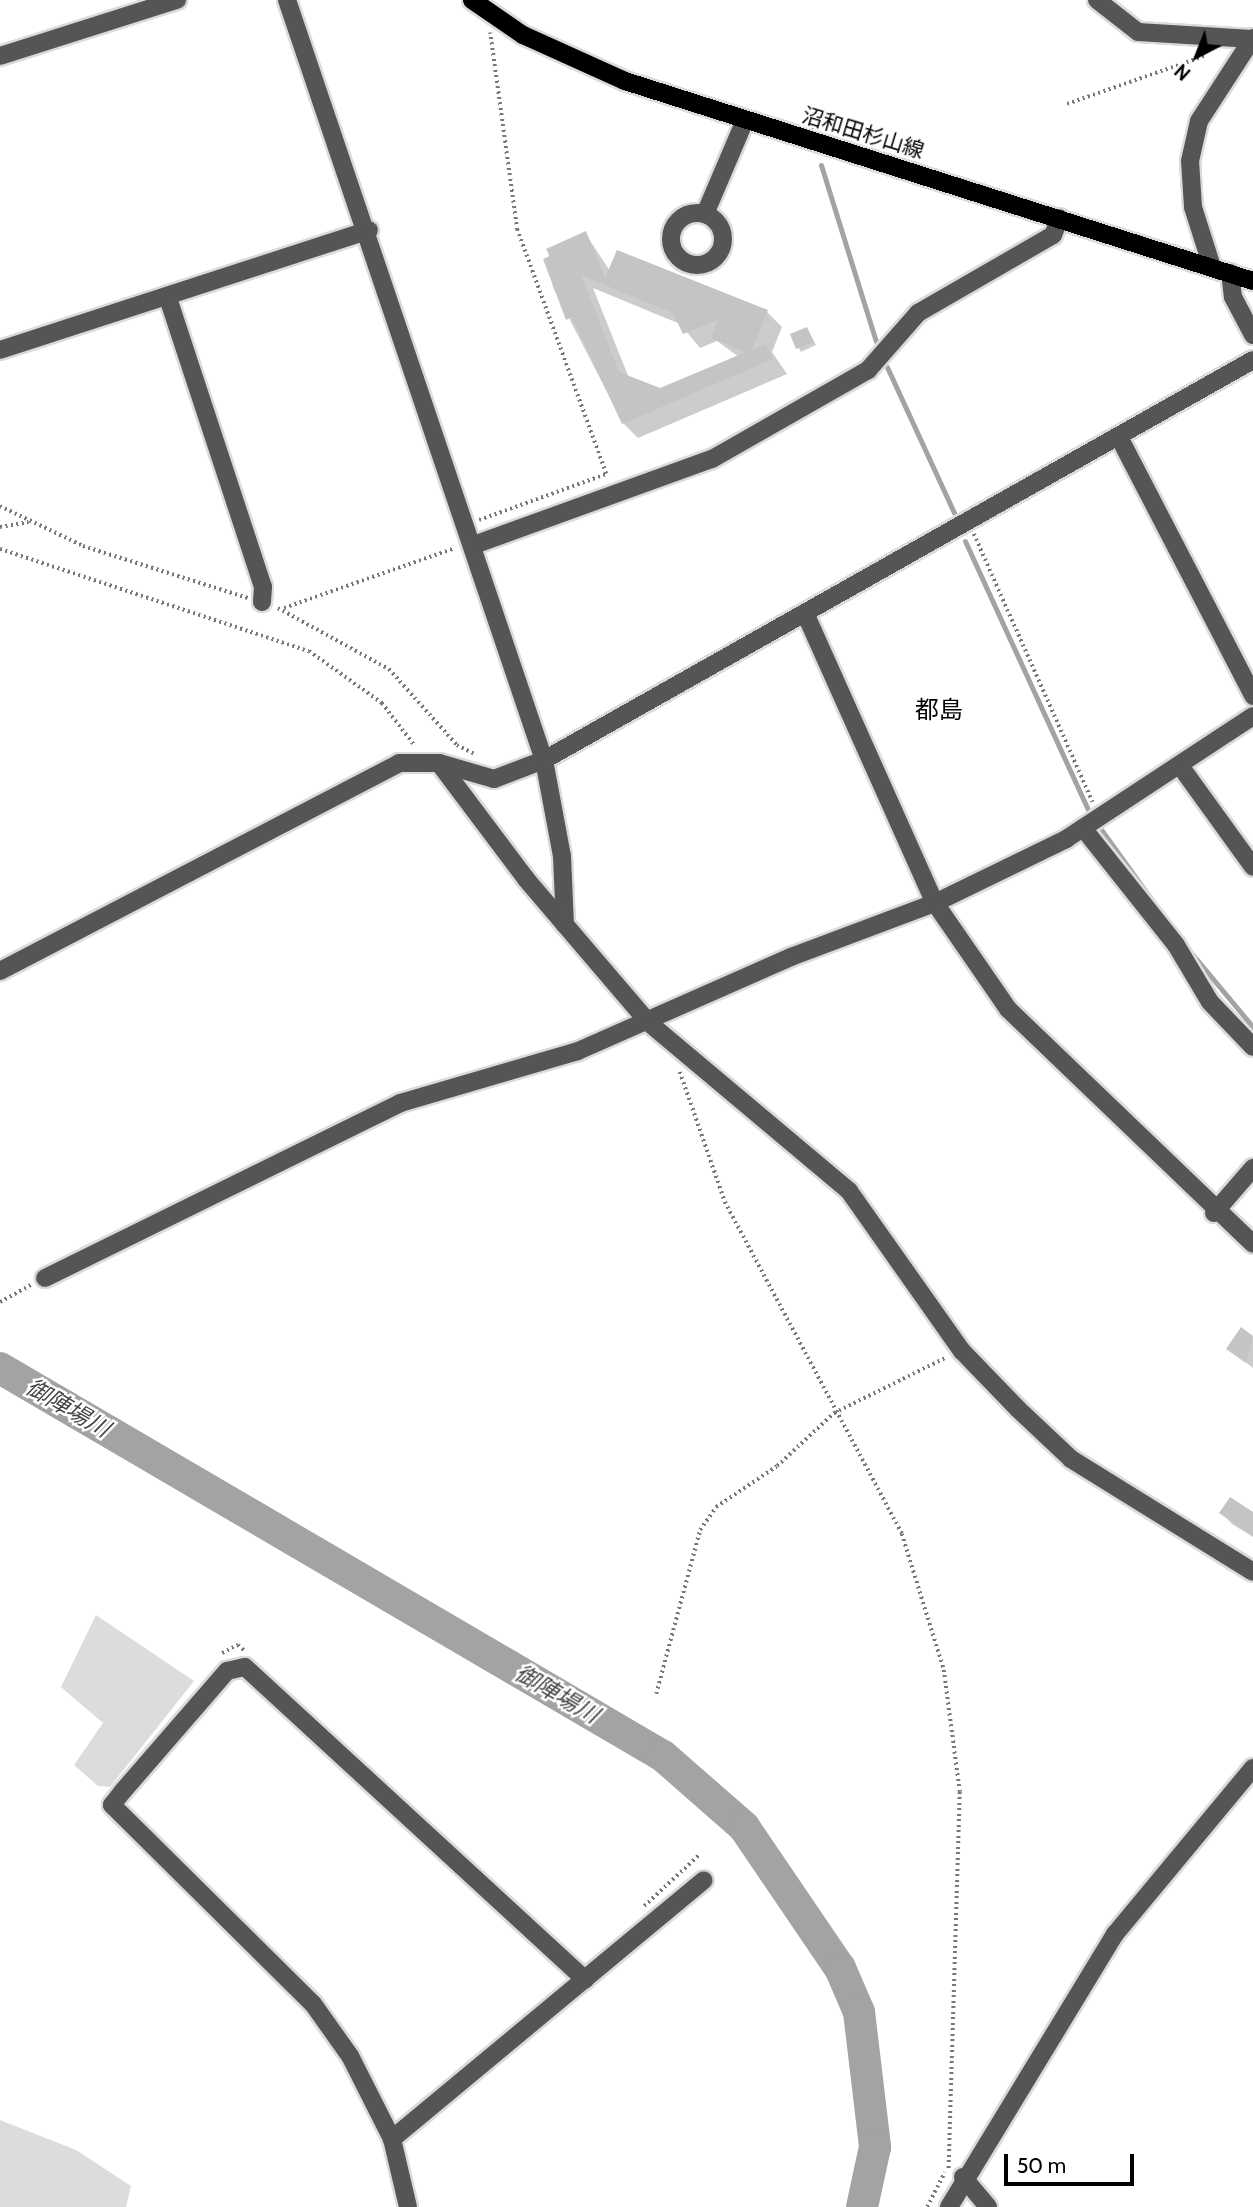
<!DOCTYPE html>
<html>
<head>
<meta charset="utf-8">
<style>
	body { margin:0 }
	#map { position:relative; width:1253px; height:2207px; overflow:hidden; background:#fff; font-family:Cabin,"Noto Sans JP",sans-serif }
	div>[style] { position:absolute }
	.green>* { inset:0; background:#dcdcdc }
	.shadow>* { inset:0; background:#0003 }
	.stream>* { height:5px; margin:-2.5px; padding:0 2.5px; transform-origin:2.5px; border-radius:2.5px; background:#a3a3a3 }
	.river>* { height:32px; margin:-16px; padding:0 16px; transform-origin:16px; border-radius:16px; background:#a3a3a3 }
	.building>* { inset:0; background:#c4c4c4 }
	.path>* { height:3.5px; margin-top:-1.75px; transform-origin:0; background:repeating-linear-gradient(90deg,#777 0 2px,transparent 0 5.5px) }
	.roads { filter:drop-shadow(2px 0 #dbdbdb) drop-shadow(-2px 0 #dbdbdb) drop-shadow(0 2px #dbdbdb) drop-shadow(0 -2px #dbdbdb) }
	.minor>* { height:18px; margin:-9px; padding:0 9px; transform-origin:9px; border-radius:9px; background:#555 }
	.minor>.ring { margin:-9px; padding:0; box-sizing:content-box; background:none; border:18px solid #555; border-radius:50% }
	.major>* { height:18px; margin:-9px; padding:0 9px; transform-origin:9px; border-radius:9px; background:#000 }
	span { translate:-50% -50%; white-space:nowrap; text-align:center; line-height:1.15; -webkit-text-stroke:5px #fff; paint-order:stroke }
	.street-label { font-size:21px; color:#000 }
	.water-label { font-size:23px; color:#444; font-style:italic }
	.quarter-label { font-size:24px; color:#000 }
	.north { position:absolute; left:1162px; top:21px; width:70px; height:70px; -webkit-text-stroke:5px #fff; paint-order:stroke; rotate:222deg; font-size:19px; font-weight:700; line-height:28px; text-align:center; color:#000 }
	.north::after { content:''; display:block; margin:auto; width:24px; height:32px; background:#000; clip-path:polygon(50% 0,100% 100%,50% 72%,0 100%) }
	.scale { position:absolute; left:1004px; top:2154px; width:130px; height:32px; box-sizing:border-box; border:4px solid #000; border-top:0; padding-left:9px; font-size:21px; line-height:24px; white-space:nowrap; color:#000; -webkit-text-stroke:5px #fff; paint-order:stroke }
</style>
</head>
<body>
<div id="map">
	<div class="green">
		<div style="clip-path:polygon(96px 1615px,194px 1681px,110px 1787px,98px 1786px,74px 1765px,103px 1723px,61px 1687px)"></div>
		<div style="clip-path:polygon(0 2120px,76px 2150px,131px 2186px,126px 2207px,0 2207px)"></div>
	</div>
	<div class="shadow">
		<div style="clip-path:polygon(evenodd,585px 233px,610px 271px,618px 252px,767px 312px,782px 327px,772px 352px,787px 374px,638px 438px,623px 423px,553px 287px,548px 250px,585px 233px,593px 288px,680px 324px,700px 348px,717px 341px,739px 357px,660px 390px,629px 378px,593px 288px)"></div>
		<div style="clip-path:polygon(807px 329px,816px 345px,801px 352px,792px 335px)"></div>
		<div style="clip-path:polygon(1241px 1330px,1253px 1338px,1253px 1368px,1228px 1349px)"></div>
		<div style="clip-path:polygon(1221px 1512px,1253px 1515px,1253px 1537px,1232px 1524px)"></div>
	</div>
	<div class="stream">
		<div style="left:811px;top:116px;width:11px;rotate:80deg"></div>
		<div style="left:821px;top:165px;width:185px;rotate:72.7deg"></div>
		<div style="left:887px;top:367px;width:161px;rotate:65.3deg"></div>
		<div style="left:965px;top:541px;width:300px;rotate:65.4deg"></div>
		<div style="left:1090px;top:814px;width:118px;rotate:54.3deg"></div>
		<div style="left:1188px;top:949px;width:102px;rotate:50.2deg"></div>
	</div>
	<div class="river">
		<div style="left:0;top:1368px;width:768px;rotate:30.34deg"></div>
		<div style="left:663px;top:1756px;width:108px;rotate:41.2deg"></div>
		<div style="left:744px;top:1827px;width:171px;rotate:55.8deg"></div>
		<div style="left:840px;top:1968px;width:48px;rotate:66.6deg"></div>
		<div style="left:859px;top:2012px;width:136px;rotate:83.2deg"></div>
		<div style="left:875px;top:2147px;width:61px;rotate:102.2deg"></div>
	</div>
	<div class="building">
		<div style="clip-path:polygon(evenodd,586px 231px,605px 278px,617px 250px,768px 310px,752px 350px,766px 344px,773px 359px,622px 424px,572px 317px,566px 320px,543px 259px,550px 256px,546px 249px,586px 231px,581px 275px,673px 313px,683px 334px,718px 320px,711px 338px,746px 352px,660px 388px,619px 372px,581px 275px)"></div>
		<div style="clip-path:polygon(807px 327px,814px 342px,796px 349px,790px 334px)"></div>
		<div style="clip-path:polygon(1241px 1327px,1253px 1336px,1246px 1363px,1226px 1349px)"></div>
		<div style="clip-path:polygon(1230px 1497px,1253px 1512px,1253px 1536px,1219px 1513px)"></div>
	</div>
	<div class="path">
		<div style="left:1067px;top:104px;width:148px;rotate:-19.3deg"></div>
		<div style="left:0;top:506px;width:92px;rotate:25.7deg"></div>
		<div style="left:83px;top:546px;width:173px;rotate:17.5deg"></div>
		<div style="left:479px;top:520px;width:135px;rotate:-19.9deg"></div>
		<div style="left:606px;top:474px;width:260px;rotate:-110deg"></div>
		<div style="left:517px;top:230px;width:199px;rotate:-97.8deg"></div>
		<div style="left:0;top:527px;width:29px;rotate:-10deg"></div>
		<div style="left:974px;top:534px;width:293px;rotate:66.1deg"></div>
		<div style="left:0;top:549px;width:325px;rotate:18.3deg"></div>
		<div style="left:309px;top:651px;width:90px;rotate:35.5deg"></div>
		<div style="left:382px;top:703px;width:54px;rotate:52.5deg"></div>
		<div style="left:278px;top:608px;width:127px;rotate:28.8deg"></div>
		<div style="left:389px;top:669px;width:102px;rotate:48.2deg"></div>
		<div style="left:457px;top:745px;width:22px;rotate:27deg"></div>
		<div style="left:284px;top:608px;width:181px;rotate:-19.3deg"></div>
		<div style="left:680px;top:1072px;width:138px;rotate:70.9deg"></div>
		<div style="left:725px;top:1202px;width:376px;rotate:61.9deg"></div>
		<div style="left:902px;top:1534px;width:142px;rotate:72.8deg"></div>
		<div style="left:944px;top:1670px;width:123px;rotate:82.5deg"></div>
		<div style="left:960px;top:1792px;width:378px;rotate:91.7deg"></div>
		<div style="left:0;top:1302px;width:35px;rotate:-29deg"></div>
		<div style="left:222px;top:1653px;width:18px;rotate:-27deg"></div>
		<div style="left:238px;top:1645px;width:9px;rotate:41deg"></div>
		<div style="left:656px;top:1694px;width:170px;rotate:-75deg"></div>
		<div style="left:700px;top:1530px;width:28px;rotate:-55deg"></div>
		<div style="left:716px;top:1507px;width:73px;rotate:-33.9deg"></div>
		<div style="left:777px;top:1466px;width:78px;rotate:-42.9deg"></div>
		<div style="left:834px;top:1413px;width:126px;rotate:-26.4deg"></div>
		<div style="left:644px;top:1906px;width:75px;rotate:-42.8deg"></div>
		<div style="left:927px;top:2207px;width:39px;rotate:-63deg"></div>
	</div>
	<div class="roads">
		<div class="minor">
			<div style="left:287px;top:0;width:802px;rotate:71.32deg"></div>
			<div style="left:544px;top:760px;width:98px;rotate:79.4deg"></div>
			<div style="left:562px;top:856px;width:69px;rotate:87.5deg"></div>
			<div style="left:1097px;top:0;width:52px;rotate:38deg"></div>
			<div style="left:1138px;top:32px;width:114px;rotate:3.5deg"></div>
			<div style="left:0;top:56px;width:186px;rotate:-17.6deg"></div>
			<div class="ring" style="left:671px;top:213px;width:34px;height:34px"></div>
			<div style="left:705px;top:214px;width:102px;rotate:-66.9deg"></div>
			<div style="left:1212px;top:267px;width:63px;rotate:-107.6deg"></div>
			<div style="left:1193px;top:207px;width:46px;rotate:-93.7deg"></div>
			<div style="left:1190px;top:161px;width:41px;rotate:-77.3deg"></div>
			<div style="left:1199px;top:121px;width:99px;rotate:-57deg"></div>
			<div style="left:1230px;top:273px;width:24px;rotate:83deg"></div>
			<div style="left:1233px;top:297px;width:43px;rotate:62.2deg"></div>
			<div style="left:168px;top:298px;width:304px;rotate:71.8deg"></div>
			<div style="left:263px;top:587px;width:15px;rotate:94deg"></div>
			<div style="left:0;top:350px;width:388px;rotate:-18deg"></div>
			<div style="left:1119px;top:437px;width:292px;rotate:62.6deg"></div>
			<div style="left:474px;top:545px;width:253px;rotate:-19.9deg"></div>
			<div style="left:712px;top:459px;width:180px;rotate:-29.7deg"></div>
			<div style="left:868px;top:370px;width:76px;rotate:-48.7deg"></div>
			<div style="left:918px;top:313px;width:156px;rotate:-30deg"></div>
			<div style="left:1053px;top:235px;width:18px;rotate:-68deg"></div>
			<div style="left:805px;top:613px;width:318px;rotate:65.9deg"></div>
			<div style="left:935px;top:903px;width:129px;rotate:55.4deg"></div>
			<div style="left:1008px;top:1009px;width:339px;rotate:43.8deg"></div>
			<div style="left:439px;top:763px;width:145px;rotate:53.1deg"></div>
			<div style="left:526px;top:879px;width:189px;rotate:49.5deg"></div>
			<div style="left:649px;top:1023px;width:261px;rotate:40deg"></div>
			<div style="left:849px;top:1191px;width:196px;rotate:54.8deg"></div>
			<div style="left:962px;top:1351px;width:81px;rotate:46deg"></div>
			<div style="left:1018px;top:1409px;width:73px;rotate:43.3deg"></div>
			<div style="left:1071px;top:1459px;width:214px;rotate:31.8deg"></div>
			<div style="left:1181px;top:767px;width:123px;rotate:54.2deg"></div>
			<div style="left:1083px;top:828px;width:149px;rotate:51.5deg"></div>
			<div style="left:1176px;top:945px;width:66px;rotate:59.2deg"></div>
			<div style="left:1210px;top:1002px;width:62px;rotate:46.3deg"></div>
			<div style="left:0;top:971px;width:450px;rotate:-27.5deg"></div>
			<div style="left:399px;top:763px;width:40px"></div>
			<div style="left:439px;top:763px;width:57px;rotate:16.2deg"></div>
			<div style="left:494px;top:779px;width:53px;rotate:-20.8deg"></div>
			<div style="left:544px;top:760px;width:814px;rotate:-29.43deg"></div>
			<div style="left:1214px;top:1213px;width:60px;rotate:-49.1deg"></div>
			<div style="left:45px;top:1278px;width:396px;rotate:-26.2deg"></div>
			<div style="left:400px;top:1103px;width:185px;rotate:-16.3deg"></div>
			<div style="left:578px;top:1051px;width:233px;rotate:-23.8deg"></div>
			<div style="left:791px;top:957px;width:154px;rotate:-20.6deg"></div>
			<div style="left:935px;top:903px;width:146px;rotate:-26deg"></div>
			<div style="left:1066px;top:839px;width:224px;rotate:-33.3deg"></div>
			<div style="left:392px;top:2139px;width:405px;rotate:-39.7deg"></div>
			<div style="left:963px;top:2177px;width:39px;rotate:50deg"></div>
			<div style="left:408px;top:2207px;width:70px;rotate:-103.2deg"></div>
			<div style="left:392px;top:2139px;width:93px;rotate:-116.8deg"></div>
			<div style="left:350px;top:2056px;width:64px;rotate:-125.4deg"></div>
			<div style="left:313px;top:2004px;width:283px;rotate:-135.3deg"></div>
			<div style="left:112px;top:1805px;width:18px;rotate:-52deg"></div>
			<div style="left:123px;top:1791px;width:159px;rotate:-49.1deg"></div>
			<div style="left:227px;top:1671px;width:18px;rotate:-13deg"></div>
			<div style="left:245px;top:1667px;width:462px;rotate:42.6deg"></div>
			<div style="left:949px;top:2207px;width:320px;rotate:-58.7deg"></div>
			<div style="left:1115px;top:1934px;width:216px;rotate:-50.3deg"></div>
		</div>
		<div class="major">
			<div style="left:472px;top:0;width:62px;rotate:34.5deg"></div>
			<div style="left:523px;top:35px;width:112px;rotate:24.3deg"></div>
			<div style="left:625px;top:81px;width:659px;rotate:17.67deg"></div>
		</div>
	</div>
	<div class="street-label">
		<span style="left:863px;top:133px;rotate:17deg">沼和田杉山線</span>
	</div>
	<div class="water-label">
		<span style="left:68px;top:1408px;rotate:30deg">御陣場川</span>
		<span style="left:557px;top:1694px;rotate:30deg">御陣場川</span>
	</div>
	<div class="quarter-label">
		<span style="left:939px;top:710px">都島</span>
	</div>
	<div class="north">N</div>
	<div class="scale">50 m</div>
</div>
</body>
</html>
